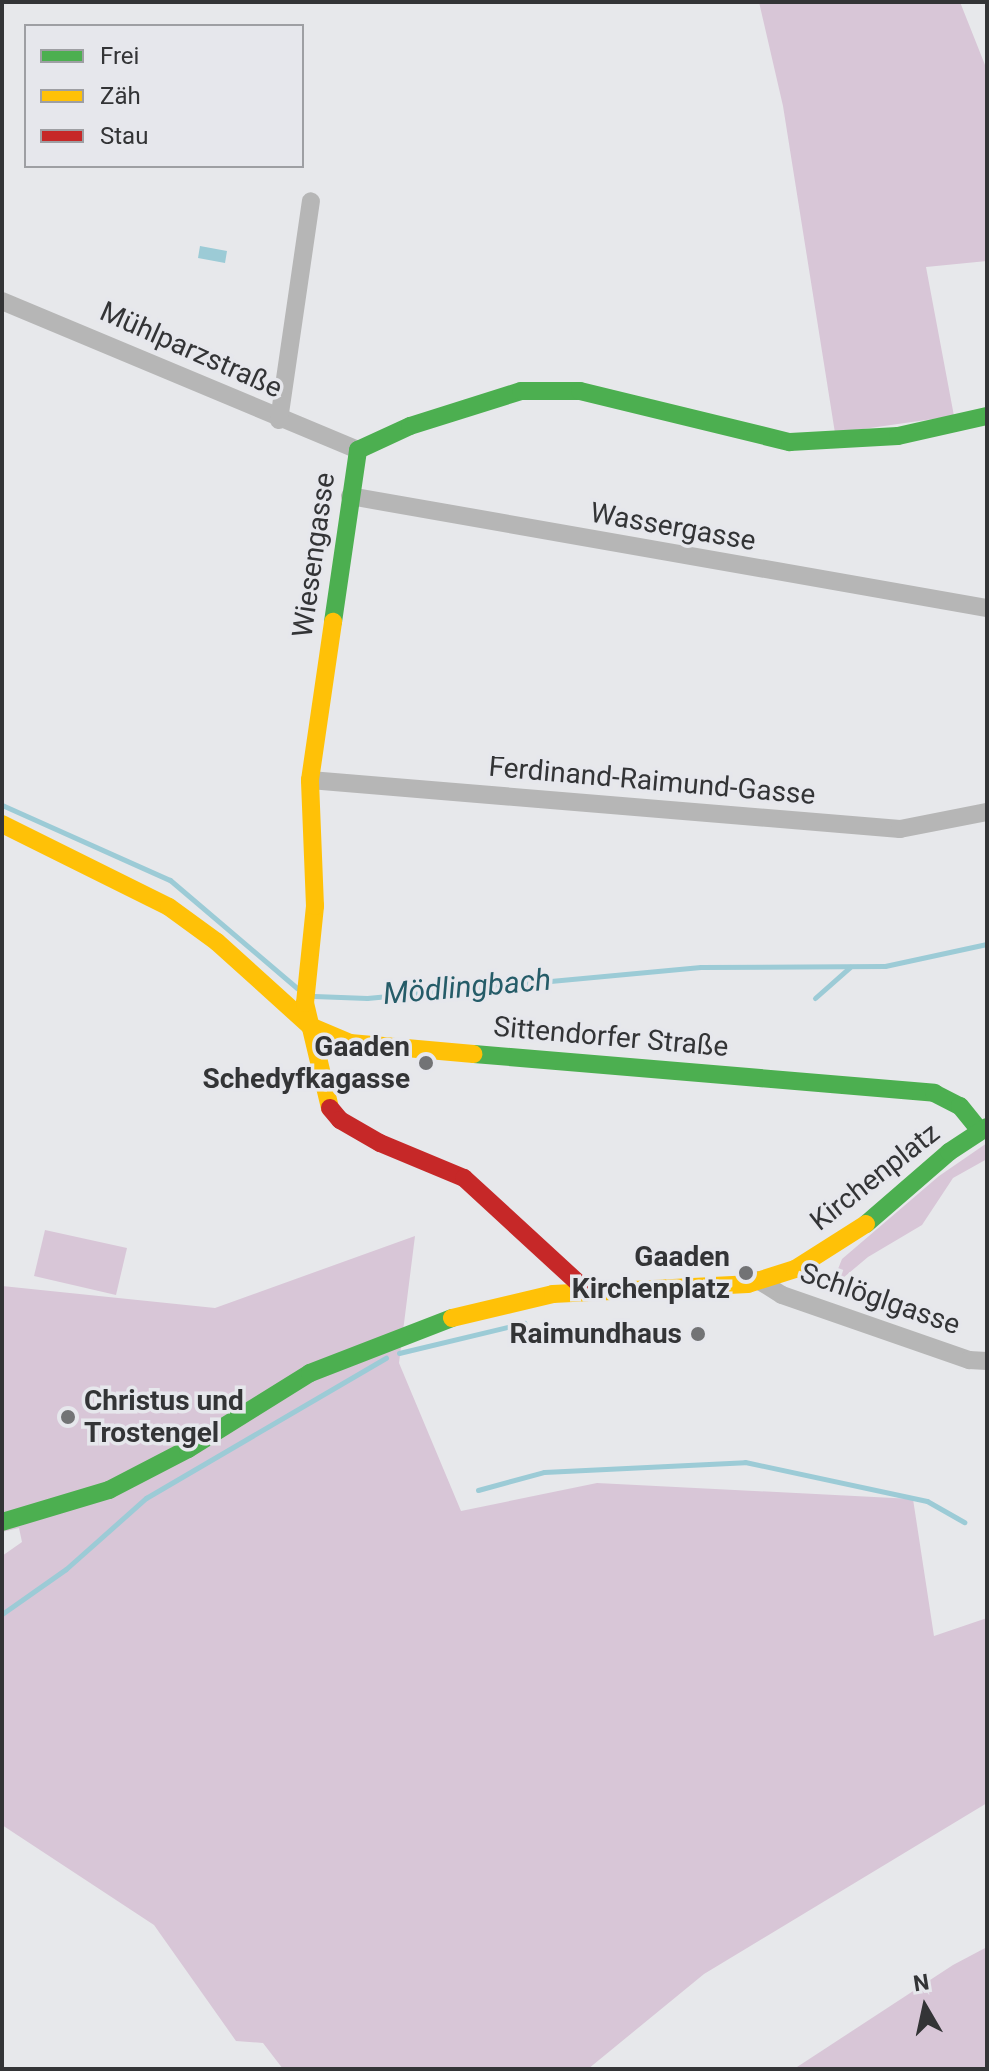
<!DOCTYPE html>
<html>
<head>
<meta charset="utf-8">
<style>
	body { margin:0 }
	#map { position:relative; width:989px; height:2071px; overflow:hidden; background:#e7e8eb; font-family:Roboto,sans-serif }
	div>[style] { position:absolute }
	.green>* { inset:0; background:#d8c6d7 }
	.water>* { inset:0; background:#9ccbd6 }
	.stream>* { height:5px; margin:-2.5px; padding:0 2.5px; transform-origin:2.5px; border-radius:2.5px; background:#9ccbd6 }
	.street>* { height:18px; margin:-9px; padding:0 9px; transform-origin:9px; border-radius:9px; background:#b6b6b6 }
	.fast>* { height:18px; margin:-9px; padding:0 9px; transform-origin:9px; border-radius:9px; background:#4caf50 }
	.slow>* { height:18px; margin:-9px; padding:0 9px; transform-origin:9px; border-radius:9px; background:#ffc107 }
	.jam>* { height:18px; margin:-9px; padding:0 9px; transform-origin:9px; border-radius:9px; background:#c62828 }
	.dots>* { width:22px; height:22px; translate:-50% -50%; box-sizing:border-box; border:4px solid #e6e7ec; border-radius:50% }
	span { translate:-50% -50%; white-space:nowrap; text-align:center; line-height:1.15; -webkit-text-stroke:7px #e6e7ec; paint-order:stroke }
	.street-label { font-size:28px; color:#333436 }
	.poi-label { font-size:28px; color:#333436; font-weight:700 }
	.right { translate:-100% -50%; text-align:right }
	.left { translate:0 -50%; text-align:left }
	.water-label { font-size:30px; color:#255c68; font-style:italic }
	.frame { position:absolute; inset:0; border:4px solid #333436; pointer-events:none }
	.legend { position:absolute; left:24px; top:24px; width:280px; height:144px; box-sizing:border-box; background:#e6e7ec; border:2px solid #9e9fa3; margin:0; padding:10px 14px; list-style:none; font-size:24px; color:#333436 }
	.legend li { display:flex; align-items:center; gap:16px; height:40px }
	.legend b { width:40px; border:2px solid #9e9fa3 }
	.north { position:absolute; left:885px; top:1967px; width:80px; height:80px; -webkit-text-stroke:6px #e6e7ec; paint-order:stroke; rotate:351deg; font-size:22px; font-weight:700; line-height:32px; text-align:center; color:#333436 }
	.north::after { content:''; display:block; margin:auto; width:28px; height:36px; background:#333436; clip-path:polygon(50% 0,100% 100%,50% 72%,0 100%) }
</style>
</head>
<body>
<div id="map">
	<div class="green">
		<div style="clip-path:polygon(759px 2px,960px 2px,987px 70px,987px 261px,926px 267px,954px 416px,835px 433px,783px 106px)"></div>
		<div style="clip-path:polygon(987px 1143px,987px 1159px,953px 1178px,922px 1225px,868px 1257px,843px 1278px,836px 1274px,842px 1259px,939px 1176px)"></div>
		<div style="clip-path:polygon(45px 1230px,127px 1248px,116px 1295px,34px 1276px)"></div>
		<div style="clip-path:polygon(415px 1236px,399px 1363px,461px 1511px,597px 1483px,913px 1499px,934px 1636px,987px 1618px,987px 1803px,704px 1974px,588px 2069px,283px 2069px,263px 2043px,236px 2041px,154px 1925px,2px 1825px,2px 1556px,22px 1542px,19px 1528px,2px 1532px,2px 1286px,215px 1308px)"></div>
		<div style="clip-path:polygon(987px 1947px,987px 2068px,794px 2069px,953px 1965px)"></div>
	</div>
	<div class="water">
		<div style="clip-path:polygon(200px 246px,227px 251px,225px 263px,198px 258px)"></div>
	</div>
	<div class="stream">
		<div style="left:2px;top:805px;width:184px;rotate:24.1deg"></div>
		<div style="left:170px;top:880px;width:167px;rotate:40.4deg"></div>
		<div style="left:314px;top:996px;width:53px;rotate:2.2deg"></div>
		<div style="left:367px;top:998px;width:335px;rotate:-5.3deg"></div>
		<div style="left:701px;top:967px;width:184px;rotate:-0.3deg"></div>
		<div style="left:885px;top:966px;width:104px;rotate:-12.2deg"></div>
		<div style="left:815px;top:998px;width:47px;rotate:-41.5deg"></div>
		<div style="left:399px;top:1353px;width:129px;rotate:-13.5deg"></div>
		<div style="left:478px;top:1490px;width:68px;rotate:-15.3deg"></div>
		<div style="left:544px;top:1472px;width:201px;rotate:-2.8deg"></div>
		<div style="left:745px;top:1462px;width:186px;rotate:12.1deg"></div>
		<div style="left:927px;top:1501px;width:43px;rotate:29.6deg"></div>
		<div style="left:2px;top:1614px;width:78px;rotate:-35.1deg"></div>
		<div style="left:66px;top:1569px;width:107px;rotate:-41.6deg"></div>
		<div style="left:146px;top:1498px;width:278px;rotate:-30.3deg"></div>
	</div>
	<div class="street">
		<div style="left:2px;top:301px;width:386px;rotate:22.7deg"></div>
		<div style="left:279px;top:420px;width:221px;rotate:-81.7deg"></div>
		<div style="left:350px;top:496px;width:647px;rotate:9.97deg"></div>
		<div style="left:310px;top:780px;width:592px;rotate:4.75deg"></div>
		<div style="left:900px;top:829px;width:89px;rotate:-11.1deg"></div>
		<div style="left:758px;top:1280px;width:28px;rotate:32deg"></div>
		<div style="left:782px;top:1295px;width:198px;rotate:19.2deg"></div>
		<div style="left:969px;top:1360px;width:18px;rotate:3deg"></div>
	</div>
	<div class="fast">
		<div style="left:333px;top:622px;width:174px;rotate:-81.7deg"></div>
		<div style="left:358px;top:450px;width:57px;rotate:-24.8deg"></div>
		<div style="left:410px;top:426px;width:116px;rotate:-17.5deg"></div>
		<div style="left:521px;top:391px;width:59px"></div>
		<div style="left:580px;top:391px;width:216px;rotate:13.7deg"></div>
		<div style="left:790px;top:442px;width:108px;rotate:-3.2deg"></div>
		<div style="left:898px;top:436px;width:91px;rotate:-12.7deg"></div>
		<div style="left:474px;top:1054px;width:462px;rotate:4.8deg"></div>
		<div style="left:934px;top:1093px;width:29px;rotate:27deg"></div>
		<div style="left:960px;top:1106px;width:32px;rotate:51deg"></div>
		<div style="left:866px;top:1224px;width:110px;rotate:-40.9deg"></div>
		<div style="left:949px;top:1152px;width:45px;rotate:-33.3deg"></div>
		<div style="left:2px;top:1522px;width:112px;rotate:-16.7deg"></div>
		<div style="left:109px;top:1490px;width:89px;rotate:-27.4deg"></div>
		<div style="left:188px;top:1449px;width:144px;rotate:-31.9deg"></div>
		<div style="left:310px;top:1373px;width:152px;rotate:-21.2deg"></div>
	</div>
	<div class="slow">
		<div style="left:2px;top:824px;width:186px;rotate:26.4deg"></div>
		<div style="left:169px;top:907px;width:59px;rotate:36.1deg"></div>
		<div style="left:217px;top:942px;width:125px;rotate:42.1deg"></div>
		<div style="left:310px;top:1026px;width:43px;rotate:23deg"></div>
		<div style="left:350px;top:1043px;width:124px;rotate:5.1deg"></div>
		<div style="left:330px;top:1108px;width:108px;rotate:-103.4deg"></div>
		<div style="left:305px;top:1003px;width:98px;rotate:-84.1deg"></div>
		<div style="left:315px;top:906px;width:126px;rotate:-92.3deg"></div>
		<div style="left:310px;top:780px;width:160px;rotate:-81.7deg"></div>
		<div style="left:452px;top:1318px;width:104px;rotate:-13.4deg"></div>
		<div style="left:553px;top:1294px;width:195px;rotate:-2.9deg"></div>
		<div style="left:748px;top:1284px;width:49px;rotate:-17.7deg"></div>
		<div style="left:795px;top:1269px;width:84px;rotate:-32.4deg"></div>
	</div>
	<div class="jam">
		<div style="left:330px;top:1108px;width:16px;rotate:50deg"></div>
		<div style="left:340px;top:1120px;width:46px;rotate:29.9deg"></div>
		<div style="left:380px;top:1143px;width:91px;rotate:22.6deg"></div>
		<div style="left:464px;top:1178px;width:168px;rotate:42.6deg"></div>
	</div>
	<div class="dots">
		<div style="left:426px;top:1063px;background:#727375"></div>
		<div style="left:746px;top:1273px;background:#727375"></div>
		<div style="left:698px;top:1334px;background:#727375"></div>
		<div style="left:68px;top:1417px;background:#727375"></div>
	</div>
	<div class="street-label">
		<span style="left:191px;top:350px;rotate:24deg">Mühlparzstraße</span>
		<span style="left:673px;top:527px;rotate:10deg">Wassergasse</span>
		<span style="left:314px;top:555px;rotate:-82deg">Wiesengasse</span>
		<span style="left:652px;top:781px;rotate:5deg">Ferdinand-Raimund-Gasse</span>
		<span style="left:611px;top:1037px;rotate:5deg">Sittendorfer Straße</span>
		<span style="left:875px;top:1177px;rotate:-38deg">Kirchenplatz</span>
		<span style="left:880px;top:1299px;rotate:19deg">Schlöglgasse</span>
	</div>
	<div class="poi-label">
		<span class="right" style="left:410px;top:1063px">Gaaden<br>Schedyfkagasse</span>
		<span class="right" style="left:730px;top:1273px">Gaaden<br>Kirchenplatz</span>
		<span class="right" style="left:682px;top:1334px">Raimundhaus</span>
		<span class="left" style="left:84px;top:1417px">Christus und<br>Trostengel</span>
	</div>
	<div class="water-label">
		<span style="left:467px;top:987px;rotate:-5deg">Mödlingbach</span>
	</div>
	<div class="frame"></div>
	<ul class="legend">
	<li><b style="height:10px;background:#4caf50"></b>Frei</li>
	<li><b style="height:10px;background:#ffc107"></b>Zäh</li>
	<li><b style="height:10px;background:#c62828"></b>Stau</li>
	</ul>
	<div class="north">N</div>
</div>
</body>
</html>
